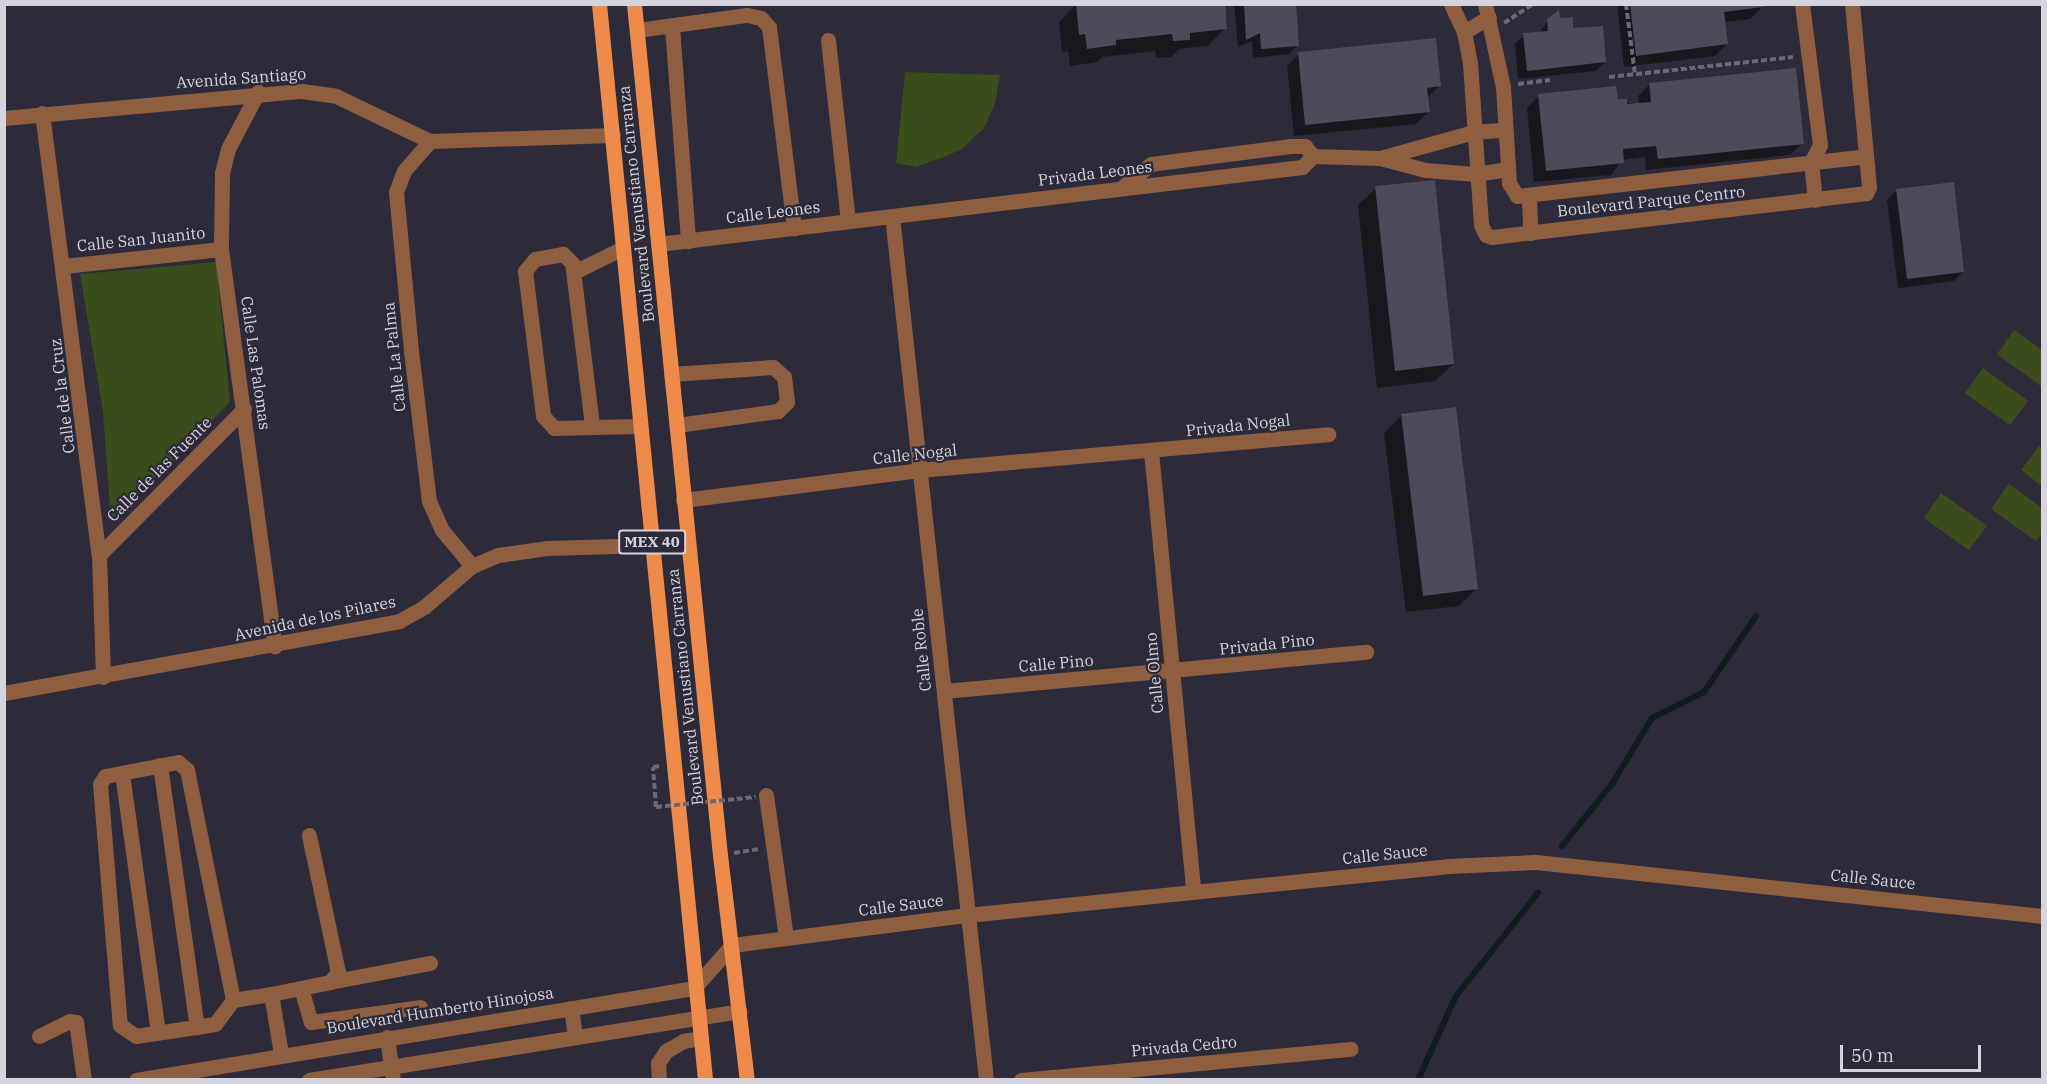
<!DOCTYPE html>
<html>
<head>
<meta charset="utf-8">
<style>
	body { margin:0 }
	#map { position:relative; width:2047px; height:1084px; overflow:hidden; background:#2d2b39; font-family:"IBM Plex Serif",serif }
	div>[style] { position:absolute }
	.green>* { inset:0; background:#3b4d1b }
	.shadow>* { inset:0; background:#0007 }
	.stream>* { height:6px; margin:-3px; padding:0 3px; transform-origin:3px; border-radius:3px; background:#0e1e1e }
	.building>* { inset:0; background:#4d4a59 }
	.path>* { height:4px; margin-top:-2px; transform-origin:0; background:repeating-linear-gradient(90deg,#6a6975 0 6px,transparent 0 9px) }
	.minor>* { height:15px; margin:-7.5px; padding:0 7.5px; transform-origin:7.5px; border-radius:7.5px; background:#8f5e41 }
	.major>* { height:15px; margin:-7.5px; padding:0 7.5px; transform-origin:7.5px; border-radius:7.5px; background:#ef8b4a }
	.path-bridge>* { height:4px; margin-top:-2px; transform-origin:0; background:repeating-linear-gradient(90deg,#6a6975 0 6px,transparent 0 9px) }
	span { translate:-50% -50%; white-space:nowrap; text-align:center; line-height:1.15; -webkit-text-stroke:4.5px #2d2b39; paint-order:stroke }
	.shield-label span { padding:2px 4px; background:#2d2b39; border:2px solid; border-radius:4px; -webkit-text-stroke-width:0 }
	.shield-label { font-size:15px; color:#d4d4dd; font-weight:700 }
	.street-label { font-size:16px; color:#d4d4dd }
	.frame { position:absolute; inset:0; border:6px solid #d4d4dd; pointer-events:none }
	.scale { position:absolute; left:1840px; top:1045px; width:141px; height:27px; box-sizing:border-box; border:3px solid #d4d4dd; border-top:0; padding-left:8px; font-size:18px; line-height:21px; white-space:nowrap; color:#d4d4dd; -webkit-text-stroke:4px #2d2b39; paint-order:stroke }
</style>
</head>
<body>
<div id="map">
	<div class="green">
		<div style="clip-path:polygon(905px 72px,1000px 75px,995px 104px,984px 128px,962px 149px,941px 158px,916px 167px,896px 163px)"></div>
		<div style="clip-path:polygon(216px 262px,230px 402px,111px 523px,103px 412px,80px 274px)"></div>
		<div style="clip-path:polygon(2014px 330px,2042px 350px,2042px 387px,1997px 354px)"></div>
		<div style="clip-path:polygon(1983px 368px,2028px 401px,2010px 425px,1965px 393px)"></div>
		<div style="clip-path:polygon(2039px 446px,2042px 448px,2042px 486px,2021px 470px)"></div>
		<div style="clip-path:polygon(2009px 484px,2042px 508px,2042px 533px,2036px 541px,1991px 509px)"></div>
		<div style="clip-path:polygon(1941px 493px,1987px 526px,1969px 550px,1924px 518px)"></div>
	</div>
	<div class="shadow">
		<div style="clip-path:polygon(1076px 4px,1223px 4px,1225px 28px,1208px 46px,1179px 49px,1171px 57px,1156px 58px,1155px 51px,1102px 57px,1097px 62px,1070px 66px,1068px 51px,1062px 52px,1059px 22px)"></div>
		<div style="clip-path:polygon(1234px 4px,1295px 4px,1298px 45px,1289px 54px,1253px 58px,1252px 41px,1238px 47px)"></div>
		<div style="clip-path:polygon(1617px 4px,1761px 4px,1762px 7px,1750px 19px,1724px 22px,1727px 44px,1715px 56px,1624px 67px)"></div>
		<div style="clip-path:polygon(1548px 20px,1572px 30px,1605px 62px,1596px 71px,1518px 79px,1515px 44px,1524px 35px,1539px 34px)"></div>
		<div style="clip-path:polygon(1299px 54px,1439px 86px,1427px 98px,1428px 112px,1416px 124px,1294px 136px,1287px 66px)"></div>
		<div style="clip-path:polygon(1650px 84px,1802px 143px,1790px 155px,1646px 170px,1645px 157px,1622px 160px,1611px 175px,1534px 182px,1527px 108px,1539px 96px,1639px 104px,1638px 96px)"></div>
		<div style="clip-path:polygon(1376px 188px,1453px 364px,1435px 381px,1377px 388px,1358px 205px)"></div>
		<div style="clip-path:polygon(1896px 191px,1963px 272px,1954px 281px,1898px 288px,1887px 200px)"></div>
		<div style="clip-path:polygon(1402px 415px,1477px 588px,1459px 606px,1406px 612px,1384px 433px)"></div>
	</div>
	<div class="stream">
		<div style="left:1562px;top:846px;width:80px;rotate:-51.1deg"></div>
		<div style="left:1612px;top:784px;width:77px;rotate:-58.8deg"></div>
		<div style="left:1652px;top:718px;width:58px;rotate:-26.6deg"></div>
		<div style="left:1704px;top:692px;width:92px;rotate:-55.6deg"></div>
		<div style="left:1418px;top:1080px;width:92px;rotate:-65.7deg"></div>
		<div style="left:1456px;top:996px;width:132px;rotate:-51.5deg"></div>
	</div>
	<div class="building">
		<div style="clip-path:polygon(1076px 4px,1225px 4px,1227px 29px,1190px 33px,1190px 40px,1173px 41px,1172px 34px,1116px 40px,1116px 45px,1087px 49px,1085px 34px,1079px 35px)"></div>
		<div style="clip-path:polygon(1244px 4px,1296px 4px,1299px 46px,1261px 49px,1260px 33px,1246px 40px)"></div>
		<div style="clip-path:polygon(1630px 4px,1763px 4px,1763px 7px,1724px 12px,1728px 44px,1636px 56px)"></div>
		<div style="clip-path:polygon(1559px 10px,1560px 18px,1573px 17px,1573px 28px,1603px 26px,1606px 62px,1527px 71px,1523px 33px,1548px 31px,1547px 19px)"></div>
		<div style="clip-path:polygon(1436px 38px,1441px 86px,1427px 88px,1430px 112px,1305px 125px,1298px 52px)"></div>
		<div style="clip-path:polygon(1796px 68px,1804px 144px,1658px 159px,1656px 146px,1623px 149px,1624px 163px,1546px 171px,1538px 94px,1616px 86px,1618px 99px,1627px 99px,1627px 104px,1651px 102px,1649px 83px)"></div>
		<div style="clip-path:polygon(1435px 180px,1454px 364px,1395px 371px,1375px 186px)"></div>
		<div style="clip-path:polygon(1954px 182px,1964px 272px,1907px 279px,1896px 189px)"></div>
		<div style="clip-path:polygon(1456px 407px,1478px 589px,1423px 596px,1401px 414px)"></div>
	</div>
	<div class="path">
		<div style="left:1626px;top:4px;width:71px;rotate:82.7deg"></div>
		<div style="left:1504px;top:23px;width:35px;rotate:-33deg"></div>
		<div style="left:1609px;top:77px;width:185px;rotate:-6.2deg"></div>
		<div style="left:1518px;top:84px;width:32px;rotate:-7deg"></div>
		<div style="left:656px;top:807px;width:40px;rotate:-94.3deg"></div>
		<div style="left:653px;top:767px;width:7px;rotate:-8deg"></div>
		<div style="left:734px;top:853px;width:25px;rotate:-9deg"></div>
	</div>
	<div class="minor">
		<div style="left:1451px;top:4px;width:31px;rotate:65deg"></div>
		<div style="left:1464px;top:32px;width:32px;rotate:79deg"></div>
		<div style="left:1470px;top:63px;width:162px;rotate:86.1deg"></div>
		<div style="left:1481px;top:225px;width:11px;rotate:63deg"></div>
		<div style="left:1486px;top:235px;width:6px;rotate:18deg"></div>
		<div style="left:1492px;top:237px;width:377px;rotate:-6.7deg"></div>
		<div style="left:1866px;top:193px;width:7px;rotate:-63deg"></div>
		<div style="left:1869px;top:187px;width:184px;rotate:-95.3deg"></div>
		<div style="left:1485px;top:4px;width:85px;rotate:77.8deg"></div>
		<div style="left:1503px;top:87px;width:96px;rotate:86.4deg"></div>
		<div style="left:1509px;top:183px;width:15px;rotate:58deg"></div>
		<div style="left:1517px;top:196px;width:351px;rotate:-6.5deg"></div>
		<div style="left:1802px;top:4px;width:142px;rotate:82.7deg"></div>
		<div style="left:1820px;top:145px;width:19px;rotate:118deg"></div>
		<div style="left:672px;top:27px;width:215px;rotate:85.7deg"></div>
		<div style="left:637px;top:30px;width:111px;rotate:-7.8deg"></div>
		<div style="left:747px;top:15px;width:14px;rotate:12deg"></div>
		<div style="left:761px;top:18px;width:12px;rotate:48deg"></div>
		<div style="left:769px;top:27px;width:203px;rotate:82.9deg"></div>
		<div style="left:1464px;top:32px;width:29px;rotate:-31deg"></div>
		<div style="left:828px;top:40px;width:182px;rotate:83.7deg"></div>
		<div style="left:258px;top:92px;width:64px;rotate:117.8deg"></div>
		<div style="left:228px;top:149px;width:25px;rotate:104deg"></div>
		<div style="left:222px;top:173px;width:76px;rotate:90.8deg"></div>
		<div style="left:221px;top:249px;width:401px;rotate:82.3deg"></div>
		<div style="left:42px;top:113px;width:446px;rotate:82.7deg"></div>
		<div style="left:99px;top:555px;width:122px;rotate:88.1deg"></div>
		<div style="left:4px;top:118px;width:299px;rotate:-5.2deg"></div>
		<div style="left:302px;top:91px;width:34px;rotate:8deg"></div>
		<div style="left:336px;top:96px;width:104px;rotate:25.6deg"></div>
		<div style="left:430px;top:141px;width:183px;rotate:-1.9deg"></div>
		<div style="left:430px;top:141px;width:40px;rotate:131deg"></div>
		<div style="left:404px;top:171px;width:22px;rotate:111deg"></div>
		<div style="left:396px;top:192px;width:160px;rotate:84.6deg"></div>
		<div style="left:411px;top:351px;width:151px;rotate:83.2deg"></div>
		<div style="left:429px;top:501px;width:32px;rotate:66deg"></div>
		<div style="left:442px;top:530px;width:47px;rotate:50.2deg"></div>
		<div style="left:1313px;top:156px;width:67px;rotate:1.7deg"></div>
		<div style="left:1380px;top:158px;width:47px;rotate:14.9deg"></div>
		<div style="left:1425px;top:170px;width:51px;rotate:4.5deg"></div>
		<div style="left:1476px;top:174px;width:32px;rotate:-9deg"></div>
		<div style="left:1380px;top:158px;width:97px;rotate:-15.6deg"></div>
		<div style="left:1473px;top:132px;width:32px;rotate:-4deg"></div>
		<div style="left:1811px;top:162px;width:38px;rotate:84deg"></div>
		<div style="left:1529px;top:196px;width:37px;rotate:88deg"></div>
		<div style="left:892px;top:216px;width:869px;rotate:83.79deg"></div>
		<div style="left:658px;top:244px;width:649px;rotate:-6.82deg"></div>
		<div style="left:1302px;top:167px;width:16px;rotate:-45deg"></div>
		<div style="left:1313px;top:156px;width:13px;rotate:-129deg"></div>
		<div style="left:1305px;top:146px;width:14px;rotate:180deg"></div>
		<div style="left:1291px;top:146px;width:141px;rotate:172.7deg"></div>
		<div style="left:1151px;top:164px;width:36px;rotate:141deg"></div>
		<div style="left:64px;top:266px;width:158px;rotate:-6.2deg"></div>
		<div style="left:574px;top:272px;width:55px;rotate:-26.1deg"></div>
		<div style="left:671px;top:374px;width:102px;rotate:-3.9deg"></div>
		<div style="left:773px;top:367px;width:15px;rotate:42deg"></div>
		<div style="left:784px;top:377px;width:25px;rotate:83deg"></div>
		<div style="left:787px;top:402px;width:13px;rotate:135deg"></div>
		<div style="left:778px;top:411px;width:102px;rotate:172.1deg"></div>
		<div style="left:592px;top:425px;width:163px;rotate:-97deg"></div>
		<div style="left:572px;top:263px;width:13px;rotate:-135deg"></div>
		<div style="left:563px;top:254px;width:28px;rotate:170deg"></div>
		<div style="left:535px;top:259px;width:16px;rotate:130deg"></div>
		<div style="left:525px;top:271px;width:146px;rotate:82.9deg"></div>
		<div style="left:543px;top:416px;width:16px;rotate:47deg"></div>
		<div style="left:554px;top:428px;width:85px;rotate:-1.3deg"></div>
		<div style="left:1151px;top:451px;width:442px;rotate:84.5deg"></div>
		<div style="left:683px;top:500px;width:238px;rotate:-7.2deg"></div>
		<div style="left:919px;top:470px;width:411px;rotate:-5deg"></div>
		<div style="left:99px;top:555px;width:206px;rotate:-45.2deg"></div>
		<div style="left:944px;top:691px;width:424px;rotate:-5.3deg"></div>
		<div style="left:4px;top:693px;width:402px;rotate:-10.3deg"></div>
		<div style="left:399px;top:621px;width:29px;rotate:-29deg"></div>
		<div style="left:424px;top:607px;width:63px;rotate:-40.5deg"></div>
		<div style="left:472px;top:566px;width:28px;rotate:-23deg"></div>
		<div style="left:498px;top:555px;width:49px;rotate:-8.1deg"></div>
		<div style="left:547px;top:548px;width:105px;rotate:-1.6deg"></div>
		<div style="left:160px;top:765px;width:265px;rotate:82deg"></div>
		<div style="left:122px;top:773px;width:262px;rotate:82.1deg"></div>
		<div style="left:766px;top:795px;width:143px;rotate:82deg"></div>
		<div style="left:330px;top:982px;width:102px;rotate:-10.8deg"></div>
		<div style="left:301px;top:988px;width:35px;rotate:74deg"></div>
		<div style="left:311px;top:1022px;width:110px;rotate:-7.8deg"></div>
		<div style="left:271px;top:994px;width:60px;rotate:-11.5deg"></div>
		<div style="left:330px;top:982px;width:13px;rotate:-51deg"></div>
		<div style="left:338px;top:972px;width:140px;rotate:-102deg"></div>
		<div style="left:233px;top:1000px;width:235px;rotate:-101.3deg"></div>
		<div style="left:187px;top:770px;width:12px;rotate:-138deg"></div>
		<div style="left:178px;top:762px;width:74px;rotate:169.1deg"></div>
		<div style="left:105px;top:776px;width:9px;rotate:122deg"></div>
		<div style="left:100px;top:784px;width:242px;rotate:85.3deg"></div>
		<div style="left:120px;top:1025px;width:19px;rotate:35deg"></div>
		<div style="left:136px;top:1036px;width:80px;rotate:-8.6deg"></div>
		<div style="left:215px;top:1024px;width:30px;rotate:-53deg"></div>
		<div style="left:233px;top:1000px;width:38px;rotate:-9deg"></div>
		<div style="left:271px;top:994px;width:61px;rotate:80.5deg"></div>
		<div style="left:571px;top:1008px;width:29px;rotate:82deg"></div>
		<div style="left:39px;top:1036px;width:34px;rotate:-26deg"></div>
		<div style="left:70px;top:1021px;width:6px;rotate:9deg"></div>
		<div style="left:76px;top:1022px;width:59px;rotate:82.1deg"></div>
		<div style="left:387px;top:1037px;width:43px;rotate:82.1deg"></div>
		<div style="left:136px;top:1080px;width:566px;rotate:-9.36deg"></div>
		<div style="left:694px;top:988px;width:57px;rotate:-48.5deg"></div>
		<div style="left:732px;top:945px;width:237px;rotate:-7.3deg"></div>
		<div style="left:967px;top:915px;width:483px;rotate:-5.8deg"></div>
		<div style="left:1448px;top:866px;width:88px;rotate:-2.6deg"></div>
		<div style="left:1536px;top:862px;width:509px;rotate:6.09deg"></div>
		<div style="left:309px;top:1080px;width:436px;rotate:-9.1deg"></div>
		<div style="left:659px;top:1080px;width:17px;rotate:-93deg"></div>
		<div style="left:658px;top:1063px;width:14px;rotate:-56deg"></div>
		<div style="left:666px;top:1051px;width:20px;rotate:-30deg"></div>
		<div style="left:683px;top:1041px;width:18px;rotate:-9deg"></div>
		<div style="left:1021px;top:1080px;width:331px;rotate:-5.4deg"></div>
	</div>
	<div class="major">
		<div style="left:599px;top:4px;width:1081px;rotate:84.37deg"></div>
		<div style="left:634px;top:4px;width:855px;rotate:84.23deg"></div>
		<div style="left:720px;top:855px;width:227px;rotate:83.2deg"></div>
	</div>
	<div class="path-bridge">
		<div style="left:656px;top:807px;width:100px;rotate:-5.7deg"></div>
	</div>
	<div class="shield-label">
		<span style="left:652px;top:542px">MEX 40</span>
	</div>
	<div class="street-label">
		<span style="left:241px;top:78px;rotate:-4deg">Avenida Santiago</span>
		<span style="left:1095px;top:173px;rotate:-7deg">Privada Leones</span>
		<span style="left:1651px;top:201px;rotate:-6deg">Boulevard Parque Centro</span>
		<span style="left:636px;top:204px;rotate:-96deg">Boulevard Venustiano Carranza</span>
		<span style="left:773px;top:212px;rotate:-7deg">Calle Leones</span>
		<span style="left:141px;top:239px;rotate:-6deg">Calle San Juanito</span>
		<span style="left:394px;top:357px;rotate:-96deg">Calle La Palma</span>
		<span style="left:256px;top:363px;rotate:82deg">Calle Las Palomas</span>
		<span style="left:62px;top:396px;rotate:-97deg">Calle de la Cruz</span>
		<span style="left:1238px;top:425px;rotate:-6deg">Privada Nogal</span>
		<span style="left:915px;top:454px;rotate:-6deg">Calle Nogal</span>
		<span style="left:159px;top:469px;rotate:-45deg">Calle de las Fuente</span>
		<span style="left:315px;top:618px;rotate:-12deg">Avenida de los Pilares</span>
		<span style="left:1267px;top:644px;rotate:-6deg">Privada Pino</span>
		<span style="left:921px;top:650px;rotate:-96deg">Calle Roble</span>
		<span style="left:1056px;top:663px;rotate:-5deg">Calle Pino</span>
		<span style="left:1154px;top:673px;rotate:-95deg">Calle Olmo</span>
		<span style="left:685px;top:687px;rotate:-96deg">Boulevard Venustiano Carranza</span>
		<span style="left:1385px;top:854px;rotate:-6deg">Calle Sauce</span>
		<span style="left:1873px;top:879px;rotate:6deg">Calle Sauce</span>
		<span style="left:901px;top:905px;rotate:-7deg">Calle Sauce</span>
		<span style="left:440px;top:1010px;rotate:-9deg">Boulevard Humberto Hinojosa</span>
		<span style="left:1184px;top:1046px;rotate:-5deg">Privada Cedro</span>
	</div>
	<div class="frame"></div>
	<div class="scale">50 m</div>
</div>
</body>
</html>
